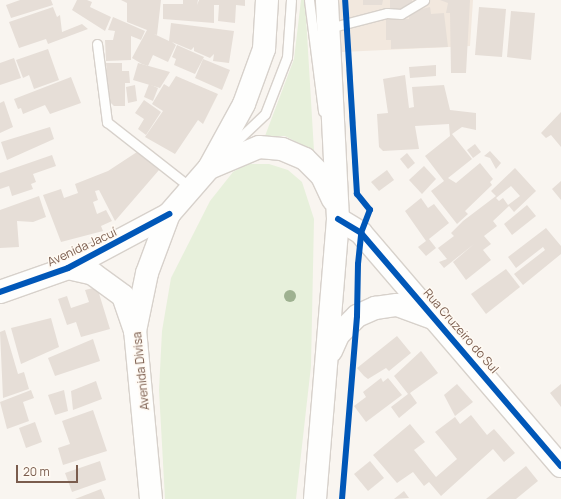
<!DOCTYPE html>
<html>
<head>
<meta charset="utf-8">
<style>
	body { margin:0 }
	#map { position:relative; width:561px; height:499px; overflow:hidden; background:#f9f5f0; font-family:Manrope,sans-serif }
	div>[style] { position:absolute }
	.residential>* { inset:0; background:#f2e8de }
	.green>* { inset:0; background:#e7f0db }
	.building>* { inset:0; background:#e6ded7 }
	.roads { filter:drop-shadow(1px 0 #d7d1cb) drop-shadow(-1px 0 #d7d1cb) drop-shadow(0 1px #d7d1cb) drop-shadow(0 -1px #d7d1cb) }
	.lane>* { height:9px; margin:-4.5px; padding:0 4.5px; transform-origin:4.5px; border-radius:4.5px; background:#fefefd }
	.secondary>* { height:22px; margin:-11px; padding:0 11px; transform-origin:11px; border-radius:11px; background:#fefefd }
	.cycleway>* { height:6px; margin:-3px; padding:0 3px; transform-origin:3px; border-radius:3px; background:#0057b8 }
	.trees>* { width:12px; height:12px; margin:-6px; border-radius:50%; background:#9eb190 }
	span { translate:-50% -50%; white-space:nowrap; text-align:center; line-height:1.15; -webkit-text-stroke:3px #fffaf3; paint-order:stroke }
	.street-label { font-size:12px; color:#7a5c4d }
	.scale { position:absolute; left:16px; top:465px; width:62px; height:18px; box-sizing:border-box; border:2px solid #7a5c4d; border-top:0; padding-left:5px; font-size:12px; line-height:14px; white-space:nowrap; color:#7a5c4d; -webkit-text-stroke:3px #fffaf3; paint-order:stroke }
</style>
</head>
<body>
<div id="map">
	<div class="residential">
		<div style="clip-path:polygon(337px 0,473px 0,470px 46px,342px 52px)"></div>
	</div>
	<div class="green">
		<div style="clip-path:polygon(301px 0,305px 0,314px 151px,285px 136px,265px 136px,294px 59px)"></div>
		<div style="clip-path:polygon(247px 164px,269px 164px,288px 170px,302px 182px,314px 219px,311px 366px,296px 499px,165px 499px,159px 390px,162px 331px,171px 278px,210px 201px,233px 172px)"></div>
	</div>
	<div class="building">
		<div style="clip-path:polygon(20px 0,51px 0,53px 5px,11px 18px,6px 5px)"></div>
		<div style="clip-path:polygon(77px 0,87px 0,92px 2px,90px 7px,111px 17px,105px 31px,72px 10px)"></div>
		<div style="clip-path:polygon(121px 0,161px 0,157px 35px,154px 34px,169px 41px,171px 23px,234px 31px,229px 63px,213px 61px,214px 54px,210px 58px,194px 51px,194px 47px,191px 50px,172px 42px,176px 45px,168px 62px,153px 55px,148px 66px,142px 64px,132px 58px,147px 30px,127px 22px,127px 3px)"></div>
		<div style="clip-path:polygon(183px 0,198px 0,197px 5px,199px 0,245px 0,245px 6px,236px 5px,235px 23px,218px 21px,219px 5px,214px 5px,214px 23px,163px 19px,163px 4px,183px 4px)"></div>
		<div style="clip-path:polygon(363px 0,383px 0,382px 5px,363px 5px)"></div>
		<div style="clip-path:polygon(390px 0,412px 0,412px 4px,407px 8px,390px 10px)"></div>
		<div style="clip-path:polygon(440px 0,470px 0,466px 73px,451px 73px,450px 13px,446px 13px,448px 3px)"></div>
		<div style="clip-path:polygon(53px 7px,57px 17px,60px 15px,62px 32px,82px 24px,88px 29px,48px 44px,46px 39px,19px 48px,9px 22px)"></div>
		<div style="clip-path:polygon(430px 7px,431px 14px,444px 13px,448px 47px,391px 49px,391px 40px,386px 40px,386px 18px,409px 19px,410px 12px)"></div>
		<div style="clip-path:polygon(479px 7px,506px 9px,502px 57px,475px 55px)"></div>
		<div style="clip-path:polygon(511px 11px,535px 13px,531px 60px,507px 57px)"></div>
		<div style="clip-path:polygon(113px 17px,145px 31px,141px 40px,131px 36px,131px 60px,106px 61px,105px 40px,113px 40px,115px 31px,108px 30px)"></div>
		<div style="clip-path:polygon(177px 45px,204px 57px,195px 74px,174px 65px,176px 59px,172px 57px)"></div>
		<div style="clip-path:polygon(48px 49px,59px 80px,34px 89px,29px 75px,23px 78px,16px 60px)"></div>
		<div style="clip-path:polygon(14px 58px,21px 78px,0 85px,0 63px)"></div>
		<div style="clip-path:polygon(203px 59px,230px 70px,222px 90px,195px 78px)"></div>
		<div style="clip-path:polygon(106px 63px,122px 63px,122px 71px,129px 71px,130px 83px,125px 83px,125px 106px,114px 106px,109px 101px)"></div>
		<div style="clip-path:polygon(138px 63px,170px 72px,160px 88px,133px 80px)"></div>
		<div style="clip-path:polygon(436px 65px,436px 76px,410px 78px,409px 67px)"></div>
		<div style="clip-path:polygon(405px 75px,409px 108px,414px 107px,412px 87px,444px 85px,450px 110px,476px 113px,476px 130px,462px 127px,452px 134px,472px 159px,448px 178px,456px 183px,480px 163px,493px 179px,490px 182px,492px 185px,465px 211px,468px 214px,457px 224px,431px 191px,444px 181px,425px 156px,450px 136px,449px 124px,415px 126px,419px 149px,383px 151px,379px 147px,377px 114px,388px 113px,383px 79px)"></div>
		<div style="clip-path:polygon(176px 76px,218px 94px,203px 124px,198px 120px,175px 154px,145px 137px,163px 111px,152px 104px,164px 84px,169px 87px)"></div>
		<div style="clip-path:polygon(71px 77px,81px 103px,50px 114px,45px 105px,23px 114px,21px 108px,18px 109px,14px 99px)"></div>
		<div style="clip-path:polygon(149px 84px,158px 88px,153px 101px,144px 97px)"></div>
		<div style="clip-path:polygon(135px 85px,137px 101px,128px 103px,126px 87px)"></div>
		<div style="clip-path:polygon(144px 100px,161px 112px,146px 135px,138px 129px,144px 119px,135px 113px)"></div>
		<div style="clip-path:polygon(4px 101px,13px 127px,0 133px,0 103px)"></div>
		<div style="clip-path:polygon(561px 112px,561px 147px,551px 135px,546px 138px,541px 133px)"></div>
		<div style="clip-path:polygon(50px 127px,54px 139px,7px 160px,1px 142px)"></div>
		<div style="clip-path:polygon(475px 144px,481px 152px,473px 158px,467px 150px)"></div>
		<div style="clip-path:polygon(490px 151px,501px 163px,496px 169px,490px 158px,484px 156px)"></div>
		<div style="clip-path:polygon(137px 152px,159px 170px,115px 221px,99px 190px,95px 191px,98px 200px,93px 202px,97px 214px,106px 210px,112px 221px,101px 226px,103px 231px,61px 242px,43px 195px,61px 189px,64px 198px,78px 193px,75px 184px,108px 171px)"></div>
		<div style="clip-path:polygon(407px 153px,415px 163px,408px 169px,400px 159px)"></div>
		<div style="clip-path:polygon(52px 155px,56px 166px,33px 174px,36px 182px,31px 184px,33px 189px,12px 196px,9px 186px,0 189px,0 173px)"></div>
		<div style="clip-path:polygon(424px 166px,436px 179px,422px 194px,409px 180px)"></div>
		<div style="clip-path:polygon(evenodd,515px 168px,536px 191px,514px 212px,509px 206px,493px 221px,497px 226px,484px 236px,491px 244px,483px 250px,491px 260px,466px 280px,453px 262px,474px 244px,444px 268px,439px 262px,447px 259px,438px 248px,454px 236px,451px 233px,463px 221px,496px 196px,491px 191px,515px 168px,511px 186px,520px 196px,508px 205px,503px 198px,499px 201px,496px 198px,511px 186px)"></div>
		<div style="clip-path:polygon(387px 170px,394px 180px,379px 191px,371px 182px)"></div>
		<div style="clip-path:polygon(561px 181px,561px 200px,552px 189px)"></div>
		<div style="clip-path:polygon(39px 196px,46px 217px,33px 222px,17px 221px,19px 247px,0 248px,0 210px)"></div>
		<div style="clip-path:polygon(421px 198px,428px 208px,434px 204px,449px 223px,429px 239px,436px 248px,426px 256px,418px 247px,426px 241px,405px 211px)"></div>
		<div style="clip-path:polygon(527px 205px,536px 216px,512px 235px,504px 224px)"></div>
		<div style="clip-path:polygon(546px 228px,561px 246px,561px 254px,523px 285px,514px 274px,545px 250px,543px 247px,516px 268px,508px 257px)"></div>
		<div style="clip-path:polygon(506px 269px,520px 287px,486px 314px,471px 294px)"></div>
		<div style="clip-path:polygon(97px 287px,110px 329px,81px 337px,76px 322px,67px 325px,58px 299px,67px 296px,71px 308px,89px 302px,85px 290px)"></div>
		<div style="clip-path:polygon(51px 318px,59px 347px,21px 364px,11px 328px)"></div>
		<div style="clip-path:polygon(5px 330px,18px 374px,24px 372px,29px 389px,3px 398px,0 332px)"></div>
		<div style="clip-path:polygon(397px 336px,411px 353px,389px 371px,386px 368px,368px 379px,364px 376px,357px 368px)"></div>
		<div style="clip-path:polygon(93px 339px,100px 361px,55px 376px,48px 358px)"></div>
		<div style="clip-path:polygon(421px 351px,438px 373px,410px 393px,417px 403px,399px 418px,391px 407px,408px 394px,394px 376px)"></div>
		<div style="clip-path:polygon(381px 378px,383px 382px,388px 378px,402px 395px,366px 422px,354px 406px,366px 397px,363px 392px)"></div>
		<div style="clip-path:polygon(96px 381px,102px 399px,73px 410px,71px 391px)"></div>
		<div style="clip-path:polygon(457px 384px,473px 402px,455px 416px,444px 395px)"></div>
		<div style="clip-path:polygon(561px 384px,561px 407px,550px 393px)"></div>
		<div style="clip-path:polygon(31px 390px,34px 398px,23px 402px,29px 421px,7px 429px,0 402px)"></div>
		<div style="clip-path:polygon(64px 390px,68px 411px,55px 415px,48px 395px)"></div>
		<div style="clip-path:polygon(93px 410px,107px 451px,63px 465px,58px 448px,70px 444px,62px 421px)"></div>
		<div style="clip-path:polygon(471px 415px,487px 435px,494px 429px,515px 453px,504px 462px,493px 449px,441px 496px,429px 482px,424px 486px,413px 472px,397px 483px,373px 455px,410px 424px,425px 442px,414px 450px,436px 477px,457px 459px,435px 432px,455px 417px,460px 424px)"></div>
		<div style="clip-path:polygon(35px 422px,42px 442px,26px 448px,19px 428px)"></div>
		<div style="clip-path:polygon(100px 461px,106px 480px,72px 492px,65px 473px)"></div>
		<div style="clip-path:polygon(370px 461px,384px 478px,368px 491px,354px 474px)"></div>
		<div style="clip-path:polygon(526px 466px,538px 481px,516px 499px,486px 499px)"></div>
		<div style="clip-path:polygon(101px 489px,105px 499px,75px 499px)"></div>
		<div style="clip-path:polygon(404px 491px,409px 498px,394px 499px)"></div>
	</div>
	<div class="roads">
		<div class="lane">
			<div style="left:309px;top:0;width:112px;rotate:82.8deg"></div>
			<div style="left:329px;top:28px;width:60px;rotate:-14.5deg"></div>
			<div style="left:387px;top:13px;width:14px;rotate:4deg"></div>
			<div style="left:401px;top:14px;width:27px;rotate:-31deg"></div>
			<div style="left:97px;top:44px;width:79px;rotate:82.7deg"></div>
			<div style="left:107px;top:122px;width:105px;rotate:38.1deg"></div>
			<div style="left:227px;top:150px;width:52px;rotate:-43.5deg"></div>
			<div style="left:265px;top:114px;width:61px;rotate:-68.9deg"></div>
			<div style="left:287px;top:57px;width:57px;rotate:-86deg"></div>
		</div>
		<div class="secondary">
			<div style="left:209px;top:168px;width:54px;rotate:-22.8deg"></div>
			<div style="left:259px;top:147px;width:23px;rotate:5deg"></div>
			<div style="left:282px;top:149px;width:25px;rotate:23deg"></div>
			<div style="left:305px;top:159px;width:24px;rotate:45deg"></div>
			<div style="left:322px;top:176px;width:26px;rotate:65deg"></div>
			<div style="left:338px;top:219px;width:27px;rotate:31deg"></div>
			<div style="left:361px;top:233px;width:307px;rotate:49.4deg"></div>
			<div style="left:68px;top:268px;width:26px;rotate:13deg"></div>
			<div style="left:93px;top:274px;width:37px;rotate:36deg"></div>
			<div style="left:123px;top:296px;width:36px;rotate:71deg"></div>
			<div style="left:0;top:292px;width:72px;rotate:-19.4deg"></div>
			<div style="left:68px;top:268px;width:115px;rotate:-28.1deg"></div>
			<div style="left:331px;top:351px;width:17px;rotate:-66deg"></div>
			<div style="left:338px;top:335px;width:27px;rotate:-45deg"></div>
			<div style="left:357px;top:316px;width:20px;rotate:-24deg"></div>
			<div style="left:375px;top:308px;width:22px;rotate:-8deg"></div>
			<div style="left:397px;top:305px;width:37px;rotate:20deg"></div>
			<div style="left:151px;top:499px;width:169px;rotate:-95.4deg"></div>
			<div style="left:135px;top:331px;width:59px;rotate:-78.3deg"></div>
			<div style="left:147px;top:273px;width:63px;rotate:-69.6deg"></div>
			<div style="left:169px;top:214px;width:61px;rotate:-49deg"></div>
			<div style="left:209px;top:168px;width:73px;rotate:-61.3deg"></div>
			<div style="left:244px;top:104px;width:59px;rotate:-70deg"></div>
			<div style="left:264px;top:49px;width:49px;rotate:-86.5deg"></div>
			<div style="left:315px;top:499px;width:281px;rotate:-85.3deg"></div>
			<div style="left:338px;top:219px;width:219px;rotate:-92.9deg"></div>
		</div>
	</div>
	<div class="cycleway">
		<div style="left:338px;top:219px;width:27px;rotate:31deg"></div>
		<div style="left:361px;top:233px;width:307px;rotate:49.4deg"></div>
		<div style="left:0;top:292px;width:72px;rotate:-19.4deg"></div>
		<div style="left:68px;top:268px;width:115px;rotate:-28.1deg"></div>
		<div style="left:342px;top:499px;width:184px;rotate:-85.3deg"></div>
		<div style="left:357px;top:316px;width:52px;rotate:-88.9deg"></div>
		<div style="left:358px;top:264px;width:31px;rotate:-84deg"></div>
		<div style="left:361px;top:233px;width:25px;rotate:-69deg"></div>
		<div style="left:370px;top:210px;width:21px;rotate:-129deg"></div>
		<div style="left:357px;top:194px;width:194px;rotate:-93.5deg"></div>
	</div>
	<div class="trees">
		<div style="left:290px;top:296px"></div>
	</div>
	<div class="street-label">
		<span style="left:82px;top:247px;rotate:-25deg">Avenida Jacuí</span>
		<span style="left:461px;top:331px;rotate:49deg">Rua Cruzeiro do Sul</span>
		<span style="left:141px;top:371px;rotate:-96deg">Avenida Divisa</span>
	</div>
	<div class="scale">20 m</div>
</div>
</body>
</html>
